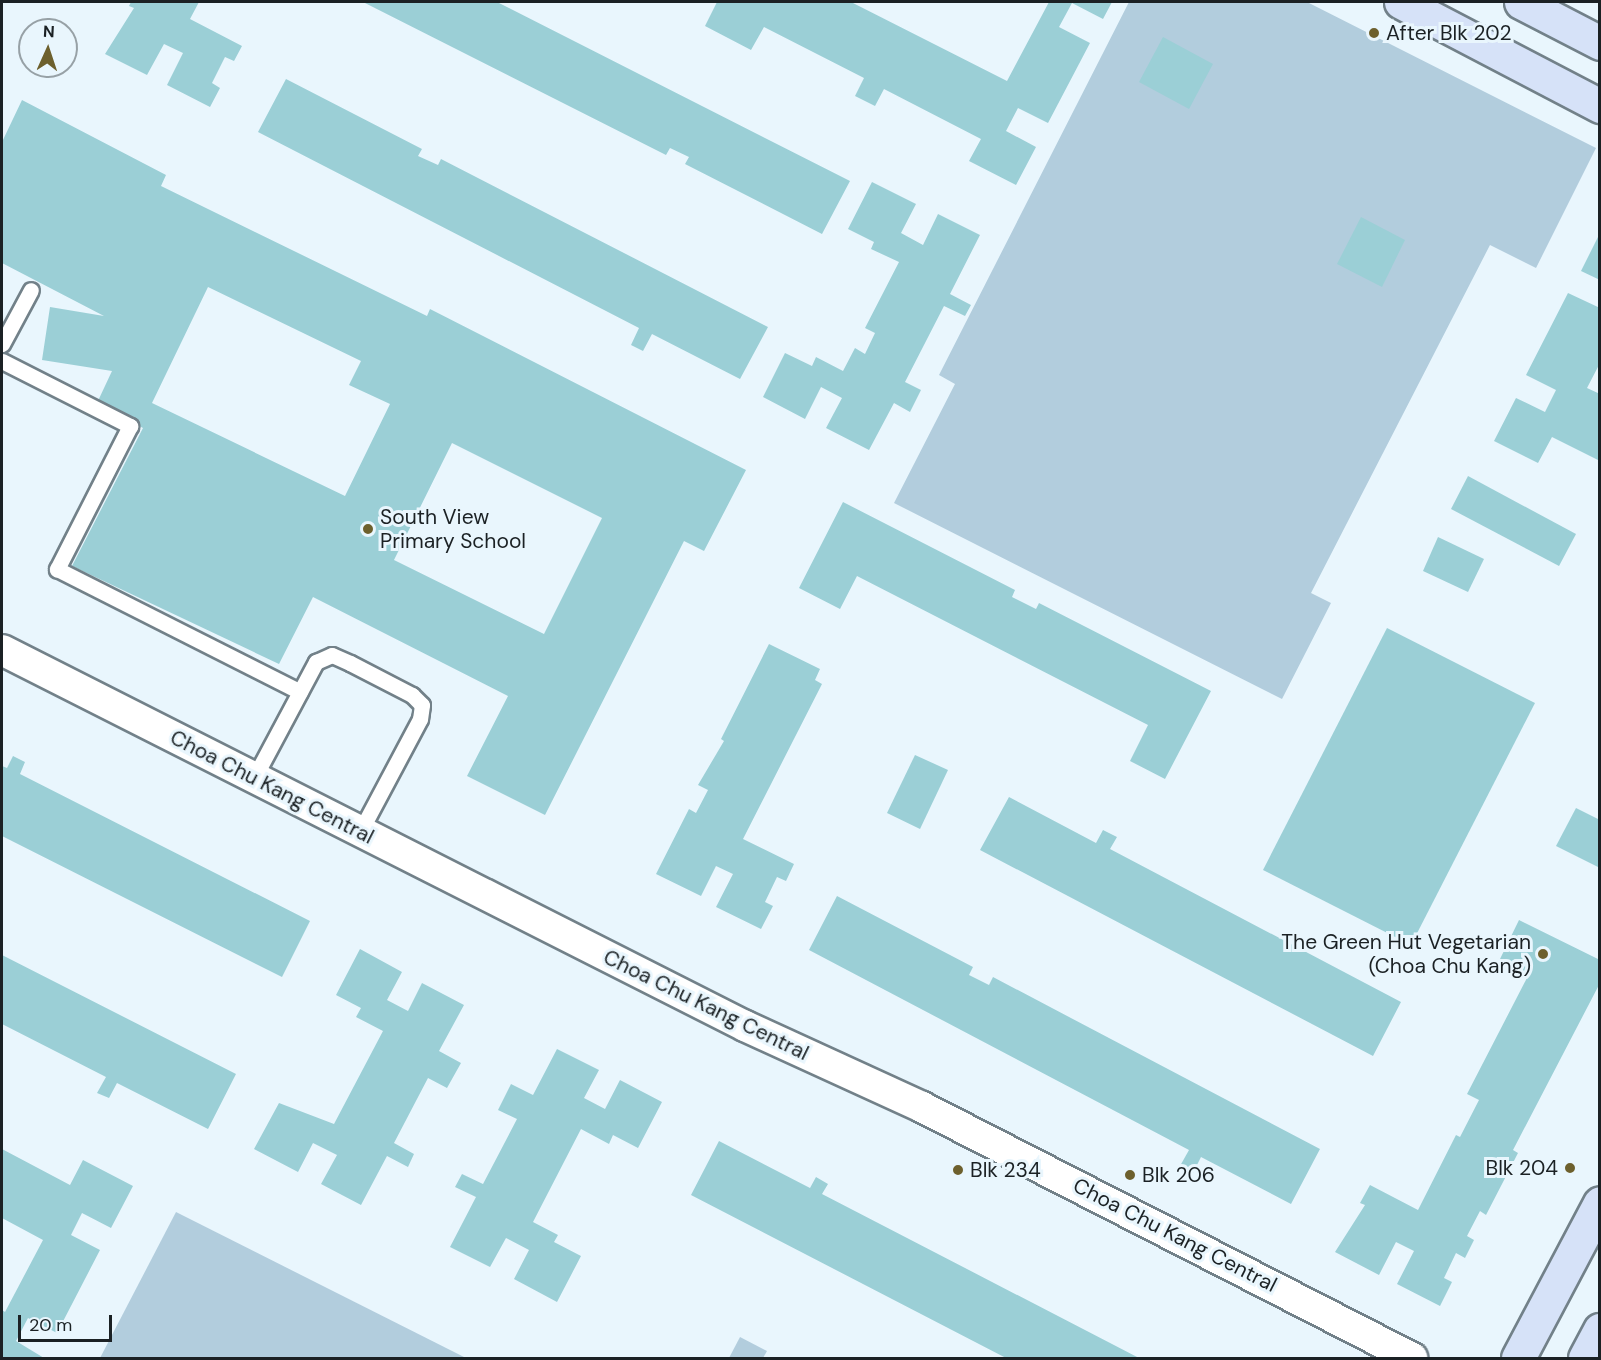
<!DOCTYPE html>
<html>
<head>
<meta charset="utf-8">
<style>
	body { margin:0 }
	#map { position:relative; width:1601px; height:1360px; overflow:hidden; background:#e9f6fd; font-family:"DM Sans",sans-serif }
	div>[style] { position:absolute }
	.green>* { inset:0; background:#b2cddd }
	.building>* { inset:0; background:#9bcfd6 }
	.roads { filter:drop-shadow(2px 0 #728189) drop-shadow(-2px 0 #728189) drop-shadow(0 2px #728189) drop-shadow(0 -2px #728189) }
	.lane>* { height:15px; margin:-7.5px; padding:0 7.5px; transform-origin:7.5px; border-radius:7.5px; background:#fff }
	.street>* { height:30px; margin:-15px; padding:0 15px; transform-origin:15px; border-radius:15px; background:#fff }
	.secondary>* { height:33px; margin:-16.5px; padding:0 16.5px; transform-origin:16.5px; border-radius:16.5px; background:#d6e2f8 }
	.dots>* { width:16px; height:16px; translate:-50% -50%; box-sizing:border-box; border:3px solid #e9f6fd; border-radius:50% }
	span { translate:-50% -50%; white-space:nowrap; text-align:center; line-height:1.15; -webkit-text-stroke:6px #e9f6fd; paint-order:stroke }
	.poi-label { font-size:21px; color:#1b2124 }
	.left { translate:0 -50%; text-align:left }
	.right { translate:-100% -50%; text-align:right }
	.street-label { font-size:21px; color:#1b2124 }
	.frame { position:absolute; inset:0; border:3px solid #1b2124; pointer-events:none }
	.north { position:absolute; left:18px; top:18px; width:60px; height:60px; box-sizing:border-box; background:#e9f6fd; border:2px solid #97a1a6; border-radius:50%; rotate:3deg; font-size:16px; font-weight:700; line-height:24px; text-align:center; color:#1b2124 }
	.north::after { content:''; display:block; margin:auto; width:21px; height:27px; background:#6d602d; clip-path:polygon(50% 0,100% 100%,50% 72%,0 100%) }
	.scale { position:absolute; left:18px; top:1315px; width:94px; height:27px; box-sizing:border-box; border:3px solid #1b2124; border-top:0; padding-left:8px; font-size:18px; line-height:21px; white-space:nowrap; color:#1b2124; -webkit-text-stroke:4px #e9f6fd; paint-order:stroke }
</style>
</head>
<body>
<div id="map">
	<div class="green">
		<div style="clip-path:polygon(1129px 2px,1307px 2px,1596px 148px,1536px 268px,1490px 245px,1311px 593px,1331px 603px,1282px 699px,894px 503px,955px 384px,939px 375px)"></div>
		<div style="clip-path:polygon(176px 1212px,466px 1358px,100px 1358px)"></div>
		<div style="clip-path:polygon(740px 1337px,767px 1351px,763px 1358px,729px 1358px)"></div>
	</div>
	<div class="building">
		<div style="clip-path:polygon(131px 2px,199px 2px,190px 19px,242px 46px,234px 61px,225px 57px,212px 83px,220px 88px,210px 107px,167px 85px,183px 53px,164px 44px,147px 75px,105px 54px,134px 8px,129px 6px)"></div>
		<div style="clip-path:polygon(363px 2px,497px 2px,850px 181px,822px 234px,685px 164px,689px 157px,670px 148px,666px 155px)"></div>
		<div style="clip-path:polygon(717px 2px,851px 2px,1007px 81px,1049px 2px,1112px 2px,1103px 19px,1072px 3px,1059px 27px,1090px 43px,1048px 123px,1018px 108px,1006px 131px,1036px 147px,1016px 185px,969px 161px,981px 139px,884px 89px,875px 106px,855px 96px,864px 78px,764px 27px,751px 50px,705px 26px)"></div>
		<div style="clip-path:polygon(1163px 37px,1213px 64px,1189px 109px,1139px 82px)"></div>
		<div style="clip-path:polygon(286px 79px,422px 149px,418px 156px,438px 165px,441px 159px,768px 327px,740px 379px,652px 334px,643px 351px,631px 345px,639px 328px,258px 132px)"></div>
		<div style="clip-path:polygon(evenodd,22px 100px,166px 175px,161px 186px,427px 316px,430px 309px,746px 470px,704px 551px,684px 541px,545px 815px,467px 776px,508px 696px,313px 597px,279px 664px,72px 566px,143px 428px,97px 403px,112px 371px,42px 360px,50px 307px,104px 316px,2px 263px,2px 142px,22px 100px,208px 287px,361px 361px,349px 385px,390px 404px,345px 496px,152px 403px,208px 287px,22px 100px,452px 443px,602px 518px,544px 634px,394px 560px,452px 443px)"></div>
		<div style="clip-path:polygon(872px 182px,916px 204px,901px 233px,923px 245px,938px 214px,980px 235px,950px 294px,971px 305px,965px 316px,944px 306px,905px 382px,921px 390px,910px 412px,894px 403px,869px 450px,826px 428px,842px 398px,821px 387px,805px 419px,763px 397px,785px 353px,812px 366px,816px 357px,843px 371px,855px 348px,865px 354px,875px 333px,865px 328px,899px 262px,871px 249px,874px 242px,848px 229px)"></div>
		<div style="clip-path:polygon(1361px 217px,1405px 240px,1382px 287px,1337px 264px)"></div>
		<div style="clip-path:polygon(1600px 233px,1600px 280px,1581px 271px)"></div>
		<div style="clip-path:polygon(1568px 293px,1600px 308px,1600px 363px,1587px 388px,1600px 394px,1600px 461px,1552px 437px,1538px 463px,1494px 441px,1516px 398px,1545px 412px,1556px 390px,1526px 375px)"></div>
		<div style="clip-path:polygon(1468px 476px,1576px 534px,1559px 566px,1451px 509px)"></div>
		<div style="clip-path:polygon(843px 502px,1015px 590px,1012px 597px,1036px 609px,1039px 603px,1211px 691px,1165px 779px,1130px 761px,1148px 725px,857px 576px,840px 609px,799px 588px)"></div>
		<div style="clip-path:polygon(1438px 537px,1484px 559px,1468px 592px,1423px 571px)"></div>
		<div style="clip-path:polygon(1387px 628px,1535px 703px,1411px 945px,1263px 870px)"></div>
		<div style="clip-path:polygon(769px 644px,820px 669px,815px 680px,822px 684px,743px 839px,794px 864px,786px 881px,777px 877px,765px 902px,773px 906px,761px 929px,716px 907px,733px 874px,716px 866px,701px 896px,656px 874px,689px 809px,696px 813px,708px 790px,698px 785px,724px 741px,721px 739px)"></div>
		<div style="clip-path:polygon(915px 755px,948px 770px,920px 829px,887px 813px)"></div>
		<div style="clip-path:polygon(13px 756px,25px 762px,20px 774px,310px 921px,282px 977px,2px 836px,2px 766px,7px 768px)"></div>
		<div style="clip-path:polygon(1009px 797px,1096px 843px,1103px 830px,1117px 837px,1110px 849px,1401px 1002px,1373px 1056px,980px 850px)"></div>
		<div style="clip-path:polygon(1576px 808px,1600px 820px,1600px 868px,1556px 846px)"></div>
		<div style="clip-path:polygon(837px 896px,973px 967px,969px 975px,989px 985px,993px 977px,1320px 1149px,1291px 1204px,1201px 1157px,1193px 1173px,1180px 1166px,1189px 1150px,809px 950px)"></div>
		<div style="clip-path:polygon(1519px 920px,1600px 960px,1600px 983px,1513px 1150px,1518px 1153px,1486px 1215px,1480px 1211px,1467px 1236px,1474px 1240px,1465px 1258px,1456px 1253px,1444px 1278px,1452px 1282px,1440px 1306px,1397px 1284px,1414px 1251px,1396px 1242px,1379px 1275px,1335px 1252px,1365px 1205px,1360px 1203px,1370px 1185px,1418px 1210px,1456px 1135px,1460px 1137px,1479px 1100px,1467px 1094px,1529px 974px,1500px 959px)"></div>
		<div style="clip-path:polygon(360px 949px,402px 972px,387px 1000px,408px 1011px,422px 983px,464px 1005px,439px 1051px,461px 1063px,447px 1088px,428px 1078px,394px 1143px,414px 1154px,408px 1167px,387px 1156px,361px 1205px,321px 1184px,337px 1155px,313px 1143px,298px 1172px,254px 1149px,279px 1103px,334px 1124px,383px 1031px,356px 1017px,361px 1008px,336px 995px)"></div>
		<div style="clip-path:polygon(2px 955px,236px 1074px,208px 1129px,117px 1083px,109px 1098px,97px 1093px,106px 1077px,2px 1024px)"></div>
		<div style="clip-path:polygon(557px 1049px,599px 1070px,584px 1098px,605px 1109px,620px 1080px,662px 1102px,638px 1148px,613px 1135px,609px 1144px,581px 1129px,533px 1222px,558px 1235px,554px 1242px,581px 1256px,557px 1302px,514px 1279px,529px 1250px,506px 1238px,490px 1267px,450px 1247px,476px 1197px,455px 1187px,462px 1174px,483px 1184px,517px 1119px,498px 1110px,511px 1084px,533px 1095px)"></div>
		<div style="clip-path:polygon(719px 1141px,810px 1188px,816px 1177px,828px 1184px,822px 1194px,1139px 1358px,1006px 1358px,691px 1195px)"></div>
		<div style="clip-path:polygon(2px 1149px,70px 1185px,83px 1160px,133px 1186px,111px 1228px,82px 1213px,71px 1235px,100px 1250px,57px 1333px,28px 1318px,16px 1341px,44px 1358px,2px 1358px,2px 1310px,5px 1312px,43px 1240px,2px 1218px)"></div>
	</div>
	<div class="roads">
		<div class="lane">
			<div style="left:2px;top:344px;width:61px;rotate:-61.8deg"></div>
			<div style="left:2px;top:361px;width:144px;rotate:26.9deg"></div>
			<div style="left:130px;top:426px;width:161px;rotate:117deg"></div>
			<div style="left:57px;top:569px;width:272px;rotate:26.8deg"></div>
			<div style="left:254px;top:778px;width:132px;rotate:-61.9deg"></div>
			<div style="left:316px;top:662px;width:17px;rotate:-24deg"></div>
			<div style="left:332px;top:655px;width:20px;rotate:24deg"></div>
			<div style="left:350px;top:663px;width:70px;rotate:27.3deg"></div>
			<div style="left:412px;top:695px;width:14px;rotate:45deg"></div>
			<div style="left:422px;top:705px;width:14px;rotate:98deg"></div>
			<div style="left:420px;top:719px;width:128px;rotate:118deg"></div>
		</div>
		<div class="street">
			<div style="left:2px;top:650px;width:833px;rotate:26.84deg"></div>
			<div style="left:745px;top:1026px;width:195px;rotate:24.6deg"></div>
			<div style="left:922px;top:1107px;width:551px;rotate:27.12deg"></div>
		</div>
		<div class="secondary">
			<div style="left:1401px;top:2px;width:225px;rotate:27.6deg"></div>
			<div style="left:1521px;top:2px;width:89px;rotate:27.4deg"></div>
			<div style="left:1518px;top:1358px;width:175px;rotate:-62.1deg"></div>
			<div style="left:1585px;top:1358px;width:32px;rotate:-62deg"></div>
		</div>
	</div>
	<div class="dots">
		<div style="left:1374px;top:33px;background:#6d602d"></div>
		<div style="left:368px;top:529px;background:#6d602d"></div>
		<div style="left:1543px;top:954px;background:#6d602d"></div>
		<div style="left:1570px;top:1168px;background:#6d602d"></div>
		<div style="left:958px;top:1170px;background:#6d602d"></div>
		<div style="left:1130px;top:1175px;background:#6d602d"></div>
	</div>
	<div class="poi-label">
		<span class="left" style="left:1386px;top:33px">After Blk 202</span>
		<span class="left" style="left:380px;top:529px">South View<br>Primary School</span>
		<span class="right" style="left:1531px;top:954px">The Green Hut Vegetarian<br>(Choa Chu Kang)</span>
		<span class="right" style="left:1558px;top:1168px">Blk 204</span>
		<span class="left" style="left:970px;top:1170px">Blk 234</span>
		<span class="left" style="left:1142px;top:1175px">Blk 206</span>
	</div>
	<div class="street-label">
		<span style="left:272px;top:787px;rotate:27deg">Choa Chu Kang Central</span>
		<span style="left:706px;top:1005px;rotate:26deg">Choa Chu Kang Central</span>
		<span style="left:1175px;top:1235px;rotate:27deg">Choa Chu Kang Central</span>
	</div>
	<div class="frame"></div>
	<div class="north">N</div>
	<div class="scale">20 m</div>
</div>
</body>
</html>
